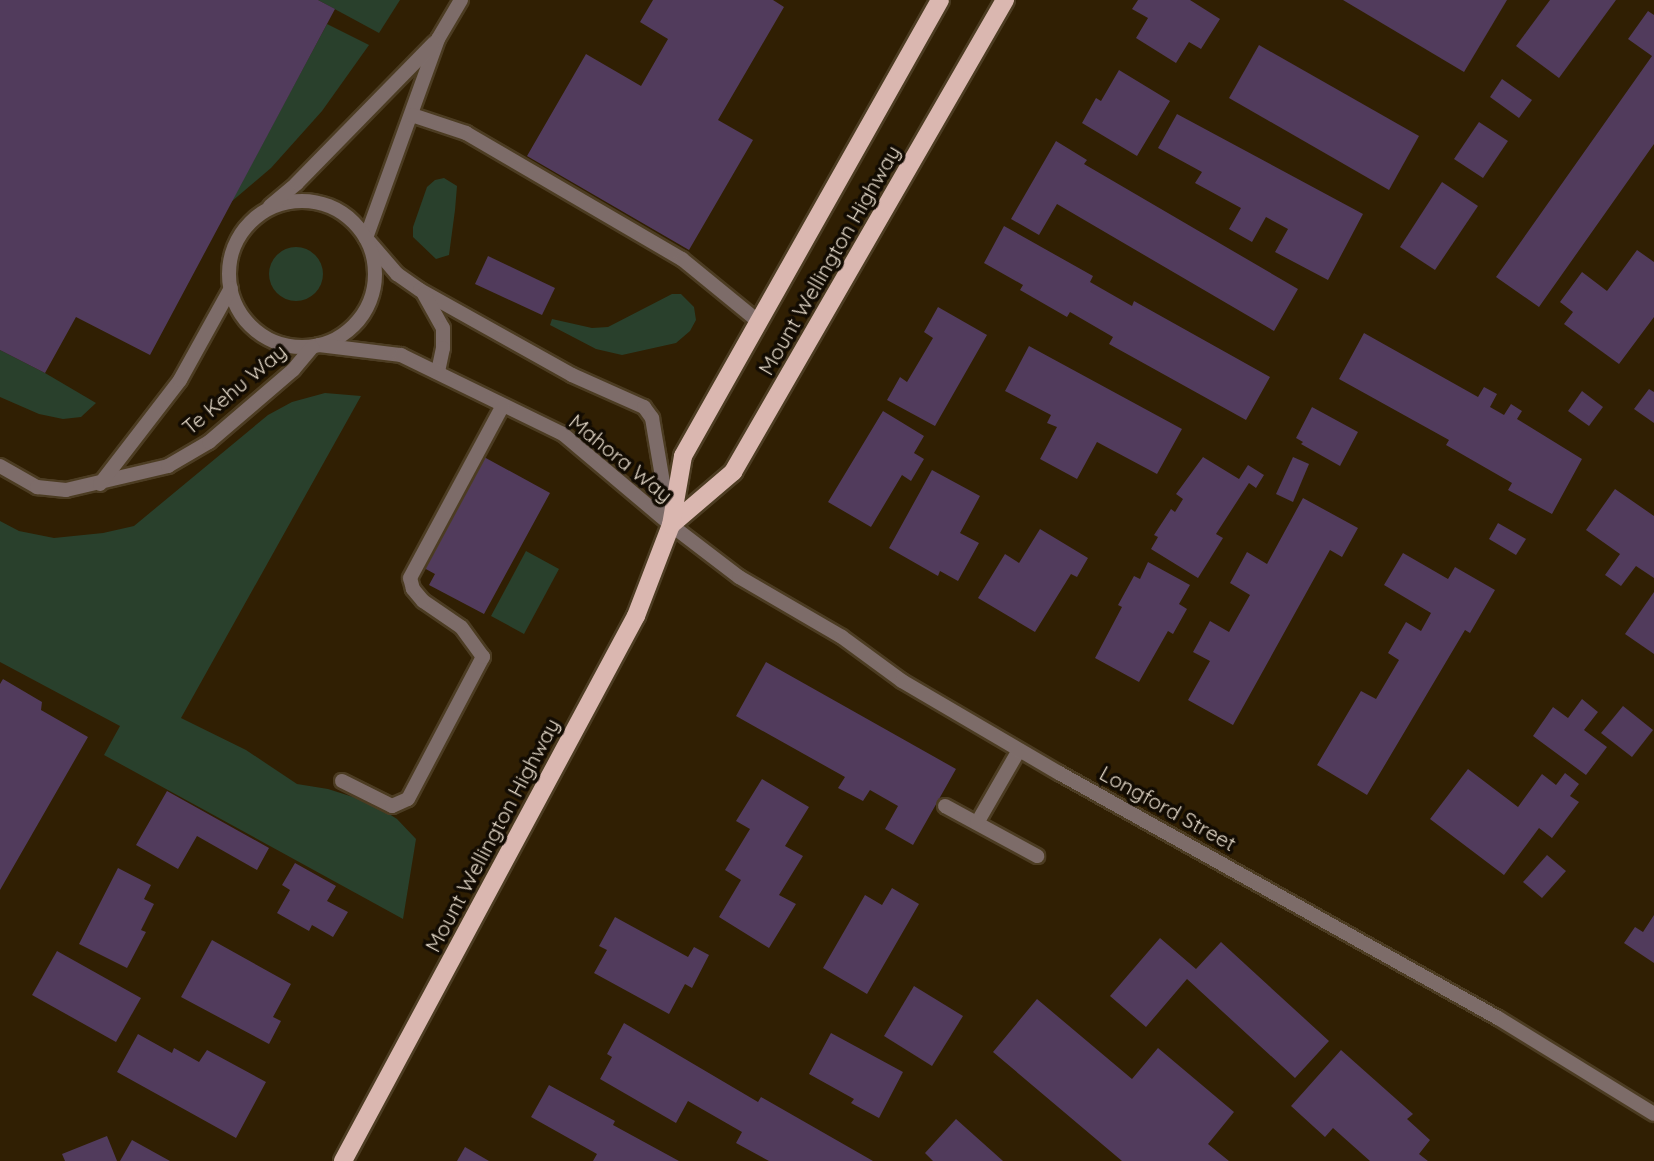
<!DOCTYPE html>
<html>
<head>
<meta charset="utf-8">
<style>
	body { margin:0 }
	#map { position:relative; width:1654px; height:1161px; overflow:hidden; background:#301f03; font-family:Quicksand,sans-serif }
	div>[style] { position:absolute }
	.green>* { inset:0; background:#29402c }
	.round { border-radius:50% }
	.building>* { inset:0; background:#513b5c }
	.roads { filter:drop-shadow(2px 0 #4c3c22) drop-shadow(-2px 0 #4c3c22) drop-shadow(0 2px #4c3c22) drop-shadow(0 -2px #4c3c22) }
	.service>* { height:14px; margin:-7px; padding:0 7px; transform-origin:7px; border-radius:7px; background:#7d6c69 }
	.service>.ring { margin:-7px; padding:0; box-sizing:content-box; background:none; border:14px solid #7d6c69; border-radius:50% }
	.minor>* { height:14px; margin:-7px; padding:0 7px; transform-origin:7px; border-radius:7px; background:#7d6c69 }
	.primary>* { height:18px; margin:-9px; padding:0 9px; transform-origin:9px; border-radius:9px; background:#dab7b0 }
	span { translate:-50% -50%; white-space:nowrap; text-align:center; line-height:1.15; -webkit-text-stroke:7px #120b02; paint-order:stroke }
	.street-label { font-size:21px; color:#e1d6c6 }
</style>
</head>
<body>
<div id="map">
	<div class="green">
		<div style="clip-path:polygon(318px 0,400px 0,379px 33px)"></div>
		<div style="clip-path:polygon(327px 24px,369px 45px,322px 111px,271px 168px,231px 202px)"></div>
		<div style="clip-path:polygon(444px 178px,457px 186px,455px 210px,449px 255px,436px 259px,413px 237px,413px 227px,427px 187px,435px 180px)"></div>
		<div class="round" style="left:269px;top:247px;width:54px;height:54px"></div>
		<div style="clip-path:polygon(672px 294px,681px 294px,694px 307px,696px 320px,690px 331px,676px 343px,622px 355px,596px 349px,550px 325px,552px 319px,592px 328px,608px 327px)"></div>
		<div style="clip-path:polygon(0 350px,45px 373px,96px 403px,81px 417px,63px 419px,39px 414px,0 397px)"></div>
		<div style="clip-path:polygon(325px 393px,361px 396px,181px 718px,246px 750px,297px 784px,328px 789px,372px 803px,397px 819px,416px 839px,403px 919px,104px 755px,120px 726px,0 662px,0 521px,19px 531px,54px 538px,103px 533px,134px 526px,268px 415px,292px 402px)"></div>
		<div style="clip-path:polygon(526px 551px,559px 569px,524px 634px,491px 616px)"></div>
	</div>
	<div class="building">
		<div style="clip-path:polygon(0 0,318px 0,335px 9px,150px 355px,76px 317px,45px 373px,0 350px)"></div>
		<div style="clip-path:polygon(653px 0,773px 0,784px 7px,718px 120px,753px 140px,689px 250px,527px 156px,586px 54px,641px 86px,668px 39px,640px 22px)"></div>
		<div style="clip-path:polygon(1138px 0,1190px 0,1220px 19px,1201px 49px,1189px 42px,1176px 63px,1136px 38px,1148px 18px,1132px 9px)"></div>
		<div style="clip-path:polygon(1343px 0,1507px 0,1464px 72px)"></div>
		<div style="clip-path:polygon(1550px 0,1616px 0,1559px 78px,1516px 46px)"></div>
		<div style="clip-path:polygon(1648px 11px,1654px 15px,1654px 144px,1539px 307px,1496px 277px,1652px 56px,1628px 39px)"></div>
		<div style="clip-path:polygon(1259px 45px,1419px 136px,1389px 190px,1229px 98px)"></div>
		<div style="clip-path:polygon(1119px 70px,1170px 101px,1137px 156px,1082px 123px,1096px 98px,1101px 101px)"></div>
		<div style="clip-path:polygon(1502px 79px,1532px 100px,1519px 118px,1490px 97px)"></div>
		<div style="clip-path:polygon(1177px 114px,1363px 214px,1328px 280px,1275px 252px,1288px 229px,1266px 217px,1252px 242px,1229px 229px,1241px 208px,1195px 183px,1202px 172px,1158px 148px)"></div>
		<div style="clip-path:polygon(1479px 122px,1508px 141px,1483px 178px,1454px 159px)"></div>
		<div style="clip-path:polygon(1056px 141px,1087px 160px,1084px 164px,1298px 289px,1274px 331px,1057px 204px,1039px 235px,1011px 219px)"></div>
		<div style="clip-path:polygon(1442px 182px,1478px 206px,1435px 270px,1400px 247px)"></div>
		<div style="clip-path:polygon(1004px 226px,1093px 276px,1090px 282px,1132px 306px,1134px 301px,1270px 377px,1246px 420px,1109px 344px,1113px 337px,1070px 312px,1067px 317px,1020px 290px,1023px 285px,984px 263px)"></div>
		<div style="clip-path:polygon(1637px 250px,1654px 262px,1654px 317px,1619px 364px,1564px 324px,1573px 312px,1560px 302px,1582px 272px,1607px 291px)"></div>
		<div style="clip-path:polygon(488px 256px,555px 288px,542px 315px,475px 284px)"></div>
		<div style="clip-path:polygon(938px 307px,987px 335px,935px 426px,887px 400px,900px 377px,907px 382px,933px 338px,924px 332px)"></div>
		<div style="clip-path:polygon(1364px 333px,1478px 397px,1484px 387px,1497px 394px,1490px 407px,1504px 415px,1511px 404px,1522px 411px,1517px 419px,1582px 459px,1552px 514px,1508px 490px,1512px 483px,1446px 445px,1449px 440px,1339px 379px)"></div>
		<div style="clip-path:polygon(1029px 346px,1182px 429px,1157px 474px,1097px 442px,1077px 479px,1040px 459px,1057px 427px,1047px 423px,1051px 415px,1005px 391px)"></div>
		<div style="clip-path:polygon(1649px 389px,1654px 392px,1654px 423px,1634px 409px)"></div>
		<div style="clip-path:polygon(1582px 391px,1603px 407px,1589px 426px,1568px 411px)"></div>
		<div style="clip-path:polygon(1312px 407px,1358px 432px,1340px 466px,1301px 444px,1303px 442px,1296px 438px)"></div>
		<div style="clip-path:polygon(883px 411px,924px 436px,914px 453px,924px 459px,911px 481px,902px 475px,871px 527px,828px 502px)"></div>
		<div style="clip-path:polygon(484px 457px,550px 493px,484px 614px,429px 585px,435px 574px,424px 568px)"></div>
		<div style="clip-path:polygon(1203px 457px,1239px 479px,1248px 465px,1264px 475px,1256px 488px,1249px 483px,1216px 534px,1223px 538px,1198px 578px,1151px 549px,1158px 537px,1154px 535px,1171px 509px,1175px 512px,1183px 499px,1176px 494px)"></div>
		<div style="clip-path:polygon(1293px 457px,1309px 464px,1293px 502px,1276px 494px)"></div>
		<div style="clip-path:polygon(932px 470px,980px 496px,960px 533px,979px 543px,958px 581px,940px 571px,938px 576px,889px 548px)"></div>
		<div style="clip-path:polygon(1615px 489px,1654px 516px,1654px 578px,1636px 566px,1621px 586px,1605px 575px,1620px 554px,1586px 530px)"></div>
		<div style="clip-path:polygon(1303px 498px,1358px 528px,1342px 557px,1330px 550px,1233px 725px,1188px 700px,1210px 661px,1193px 652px,1210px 621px,1229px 632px,1250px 595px,1230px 583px,1247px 552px,1267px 564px)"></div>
		<div style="clip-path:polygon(1498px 523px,1526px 539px,1516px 555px,1489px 539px)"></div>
		<div style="clip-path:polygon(1040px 529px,1088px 558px,1077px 577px,1071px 574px,1035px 632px,978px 598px,1005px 554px,1019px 563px)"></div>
		<div style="clip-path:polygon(1403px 553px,1448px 579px,1455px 567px,1495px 590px,1470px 633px,1465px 630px,1367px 795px,1317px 765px,1361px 691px,1376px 699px,1399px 660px,1388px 653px,1406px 622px,1421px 631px,1431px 613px,1384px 585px)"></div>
		<div style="clip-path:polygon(1148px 562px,1190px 585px,1179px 604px,1187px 609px,1173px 634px,1168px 631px,1139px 682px,1095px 658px,1122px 607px,1118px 605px,1134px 576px,1140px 579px)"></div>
		<div style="clip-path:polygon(1654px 592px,1654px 654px,1625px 634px)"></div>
		<div style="clip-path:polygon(766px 662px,956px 769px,913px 845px,885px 829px,898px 806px,870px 790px,863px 801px,838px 788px,845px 777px,736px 716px)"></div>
		<div style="clip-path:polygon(3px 679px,42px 702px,41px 710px,88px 737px,0 890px,0 684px)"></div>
		<div style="clip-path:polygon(1582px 699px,1598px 712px,1584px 730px,1607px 747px,1586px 775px,1533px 736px,1553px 707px,1568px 718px)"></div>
		<div style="clip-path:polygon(1623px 706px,1653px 730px,1632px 757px,1601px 733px)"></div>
		<div style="clip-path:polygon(1468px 769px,1518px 807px,1542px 774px,1556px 785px,1565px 773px,1579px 784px,1570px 796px,1579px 802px,1552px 838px,1539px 828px,1504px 875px,1430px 819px)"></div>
		<div style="clip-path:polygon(762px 779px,809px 807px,785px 846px,803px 856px,779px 895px,796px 904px,769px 948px,719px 917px,741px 880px,725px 870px,750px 829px,736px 821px)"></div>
		<div style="clip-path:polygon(167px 791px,269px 848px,257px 870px,197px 836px,178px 869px,136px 845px)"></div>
		<div style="clip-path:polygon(1547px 855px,1566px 871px,1542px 898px,1523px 882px)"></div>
		<div style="clip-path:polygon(295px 863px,336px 886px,327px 901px,348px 912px,333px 937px,312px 925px,309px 931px,277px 913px,290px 890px,282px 885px)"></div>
		<div style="clip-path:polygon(118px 868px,151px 885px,144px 899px,154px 904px,141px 930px,146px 932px,127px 968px,79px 944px)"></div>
		<div style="clip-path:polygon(892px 888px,919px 904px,867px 994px,823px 968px,865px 895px,882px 905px)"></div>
		<div style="clip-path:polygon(1654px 915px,1654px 963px,1624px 943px,1635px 927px,1643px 932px)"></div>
		<div style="clip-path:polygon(615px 917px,688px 957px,694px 947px,709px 955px,692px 988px,685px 984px,669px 1014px,594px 973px,607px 950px,599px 946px)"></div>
		<div style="clip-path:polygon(1160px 938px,1196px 969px,1221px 942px,1329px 1041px,1295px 1078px,1187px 979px,1146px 1027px,1110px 996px)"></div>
		<div style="clip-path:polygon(212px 940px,291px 984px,273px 1017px,281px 1021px,269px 1044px,181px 997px)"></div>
		<div style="clip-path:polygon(57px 951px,141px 998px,116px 1042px,32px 995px)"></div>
		<div style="clip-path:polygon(914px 986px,963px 1016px,932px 1066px,884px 1036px)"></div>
		<div style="clip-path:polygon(1037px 999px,1132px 1079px,1158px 1048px,1234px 1112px,1208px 1144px,1229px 1161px,1122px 1161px,993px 1052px)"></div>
		<div style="clip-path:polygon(624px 1023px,758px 1102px,761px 1097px,873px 1161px,769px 1161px,736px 1143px,742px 1132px,688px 1101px,676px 1123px,600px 1079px,612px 1057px,607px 1054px)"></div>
		<div style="clip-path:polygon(831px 1033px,903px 1072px,879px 1118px,851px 1103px,854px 1099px,809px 1074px)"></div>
		<div style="clip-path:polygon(138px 1034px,172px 1053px,174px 1048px,199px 1062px,207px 1050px,266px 1082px,236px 1138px,117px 1072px)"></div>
		<div style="clip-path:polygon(1341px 1050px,1413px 1114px,1407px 1119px,1430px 1140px,1419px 1154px,1428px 1161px,1370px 1161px,1333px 1128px,1325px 1137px,1291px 1106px)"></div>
		<div style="clip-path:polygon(549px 1085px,615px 1121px,613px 1125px,679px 1161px,593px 1161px,597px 1154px,531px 1117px)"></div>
		<div style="clip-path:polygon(956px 1119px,1003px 1161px,933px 1161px,925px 1153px)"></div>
		<div style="clip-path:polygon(107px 1136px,117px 1161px,65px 1161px,62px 1154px)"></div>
		<div style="clip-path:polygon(132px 1140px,170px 1161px,120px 1161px)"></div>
		<div style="clip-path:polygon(465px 1147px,489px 1161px,457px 1161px)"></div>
	</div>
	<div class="roads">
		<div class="service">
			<div style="left:461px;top:0;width:45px;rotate:120.5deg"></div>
			<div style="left:438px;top:39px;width:212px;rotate:109.9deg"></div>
			<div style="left:366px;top:238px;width:48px;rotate:49.3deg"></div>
			<div style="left:397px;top:274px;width:28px;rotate:35deg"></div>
			<div style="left:420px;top:290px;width:174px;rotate:29.2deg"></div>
			<div style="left:572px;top:375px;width:79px;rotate:24deg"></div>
			<div style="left:644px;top:407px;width:14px;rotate:54deg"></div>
			<div style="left:652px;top:418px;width:100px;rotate:80.3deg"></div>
			<div style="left:412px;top:115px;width:57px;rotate:18.4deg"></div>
			<div style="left:466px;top:133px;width:250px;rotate:30.3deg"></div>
			<div style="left:682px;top:259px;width:99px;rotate:39.3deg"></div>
			<div class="ring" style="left:229px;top:201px;width:132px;height:132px"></div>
			<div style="left:270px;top:206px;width:35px;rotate:-40deg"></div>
			<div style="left:297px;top:183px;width:196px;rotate:-45.6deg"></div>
			<div style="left:424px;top:294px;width:39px;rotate:61deg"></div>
			<div style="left:443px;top:328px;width:20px;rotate:90deg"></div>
			<div style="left:443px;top:348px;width:25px;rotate:102deg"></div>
			<div style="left:319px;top:345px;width:83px;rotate:7deg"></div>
			<div style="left:401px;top:355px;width:180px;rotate:26deg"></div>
			<div style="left:563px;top:434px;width:141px;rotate:40.1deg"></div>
			<div style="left:0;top:466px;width:43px;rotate:29.6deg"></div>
			<div style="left:37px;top:487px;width:29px;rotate:6deg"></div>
			<div style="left:66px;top:490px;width:105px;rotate:-13.2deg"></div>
			<div style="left:168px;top:466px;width:48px;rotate:-30.3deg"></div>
			<div style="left:209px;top:442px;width:111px;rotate:-40.6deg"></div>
			<div style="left:293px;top:370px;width:30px;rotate:-50deg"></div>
			<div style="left:100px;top:484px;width:131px;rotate:-52.4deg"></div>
			<div style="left:180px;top:380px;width:105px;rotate:-61deg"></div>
			<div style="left:342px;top:781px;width:56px;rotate:26.6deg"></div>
			<div style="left:392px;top:806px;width:17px;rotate:-24deg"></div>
			<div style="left:408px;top:799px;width:161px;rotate:-62.2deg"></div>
			<div style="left:483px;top:657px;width:37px;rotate:-126deg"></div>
			<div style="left:461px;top:627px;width:46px;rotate:-145.6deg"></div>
			<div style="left:423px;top:601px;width:16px;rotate:-130deg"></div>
			<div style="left:413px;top:589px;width:11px;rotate:-105deg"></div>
			<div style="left:410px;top:578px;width:196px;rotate:-61.7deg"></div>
			<div style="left:945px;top:806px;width:105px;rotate:28.5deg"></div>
			<div style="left:977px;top:823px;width:84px;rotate:-60.1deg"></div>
		</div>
		<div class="minor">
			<div style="left:671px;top:525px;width:86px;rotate:37.4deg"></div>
			<div style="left:739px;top:577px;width:119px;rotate:30.2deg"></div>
			<div style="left:842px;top:637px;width:74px;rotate:36.3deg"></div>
			<div style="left:902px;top:681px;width:182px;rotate:30.4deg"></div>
			<div style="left:1059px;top:773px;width:503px;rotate:29.17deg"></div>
			<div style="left:1498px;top:1018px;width:183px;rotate:31.6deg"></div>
		</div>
		<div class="primary">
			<div style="left:671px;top:525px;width:82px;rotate:-40.5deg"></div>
			<div style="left:733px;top:472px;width:545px;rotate:-60.05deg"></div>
			<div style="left:343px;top:1161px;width:619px;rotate:-61.74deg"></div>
			<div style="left:636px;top:616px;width:97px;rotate:-69deg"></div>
			<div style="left:671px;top:525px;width:70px;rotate:-80.1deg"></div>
			<div style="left:683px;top:456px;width:523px;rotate:-60.59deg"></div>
		</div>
	</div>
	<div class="street-label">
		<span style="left:829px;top:260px;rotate:-60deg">Mount Wellington Highway</span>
		<span style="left:234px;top:389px;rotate:-40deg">Te Kehu Way</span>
		<span style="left:621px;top:458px;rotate:39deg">Mahora Way</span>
		<span style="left:1168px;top:808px;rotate:29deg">Longford Street</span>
		<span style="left:492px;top:835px;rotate:-62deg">Mount Wellington Highway</span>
	</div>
</div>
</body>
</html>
